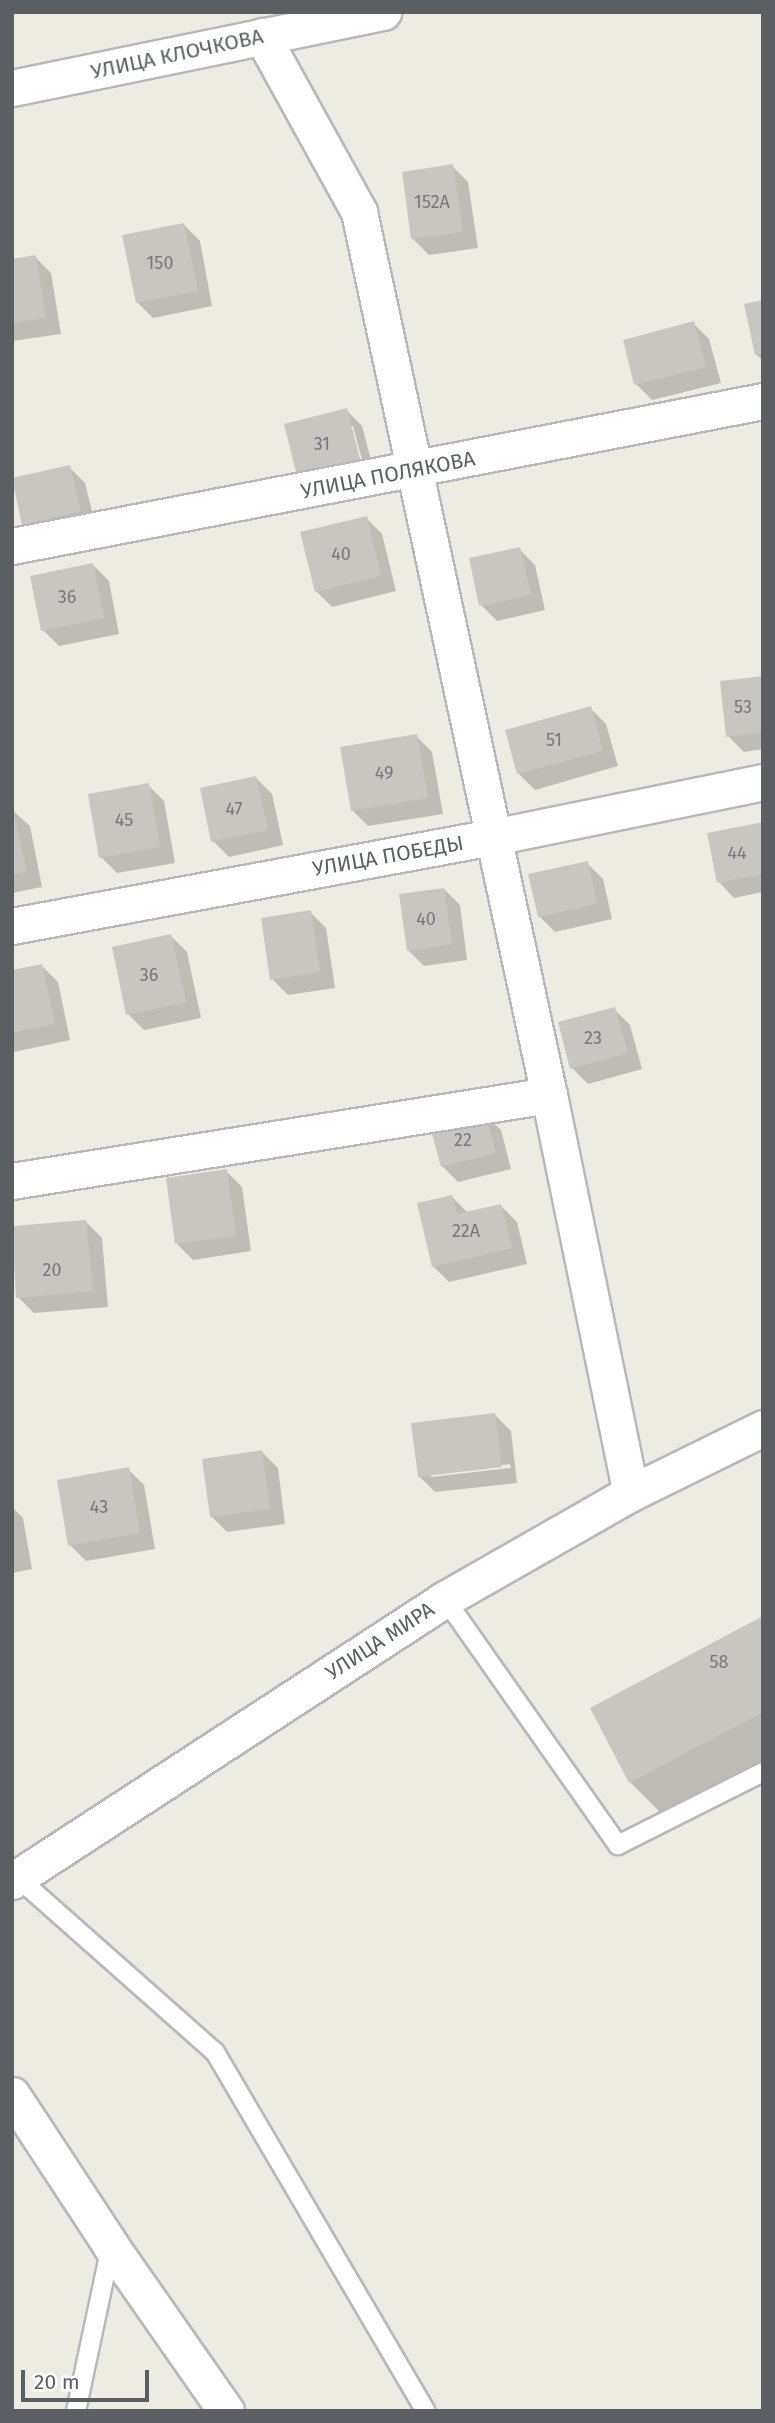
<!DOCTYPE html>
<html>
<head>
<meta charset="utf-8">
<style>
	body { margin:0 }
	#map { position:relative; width:775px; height:2423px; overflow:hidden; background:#edece3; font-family:"Fira Sans",sans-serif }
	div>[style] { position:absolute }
	.shadow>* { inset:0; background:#0003 }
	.building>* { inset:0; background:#c8c6c0 }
	.roads { filter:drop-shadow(2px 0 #b6b8bd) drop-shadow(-2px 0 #b6b8bd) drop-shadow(0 2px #b6b8bd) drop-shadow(0 -2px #b6b8bd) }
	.service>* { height:18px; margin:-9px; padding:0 9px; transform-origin:9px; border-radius:9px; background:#fff }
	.minor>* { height:35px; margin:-17.5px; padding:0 17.5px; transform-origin:17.5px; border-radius:17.5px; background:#fff }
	span { translate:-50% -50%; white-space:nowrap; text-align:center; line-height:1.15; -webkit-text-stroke:5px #fff; paint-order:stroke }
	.number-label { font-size:18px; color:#76787a }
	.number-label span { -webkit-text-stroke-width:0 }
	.street-label { font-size:21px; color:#5b5e63 }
	.frame { position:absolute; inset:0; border:14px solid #5b5e63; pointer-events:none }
	.scale { position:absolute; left:21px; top:2370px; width:128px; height:32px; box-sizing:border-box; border:4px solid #5b5e63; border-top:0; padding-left:9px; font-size:21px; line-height:24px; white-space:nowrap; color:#5b5e63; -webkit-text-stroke:5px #fff; paint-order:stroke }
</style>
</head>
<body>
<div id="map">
	<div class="shadow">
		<div style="clip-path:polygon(452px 166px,468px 182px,478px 248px,429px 255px,413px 239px)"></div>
		<div style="clip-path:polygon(184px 225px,200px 241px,212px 306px,153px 318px,137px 302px)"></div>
		<div style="clip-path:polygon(35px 257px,51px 273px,61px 334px,12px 341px,12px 261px)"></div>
		<div style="clip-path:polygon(763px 302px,763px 361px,756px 354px)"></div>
		<div style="clip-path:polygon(693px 323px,709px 339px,721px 383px,652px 400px,636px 384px)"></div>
		<div style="clip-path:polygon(evenodd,346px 410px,362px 426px,376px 479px,316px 495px,300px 479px,286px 426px,346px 410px,350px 426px,353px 426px,365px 471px,362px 472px,350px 426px)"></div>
		<div style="clip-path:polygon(69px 467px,85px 483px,96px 527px,40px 540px,24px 524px)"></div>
		<div style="clip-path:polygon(366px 518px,382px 534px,396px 591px,332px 607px,316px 591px)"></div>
		<div style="clip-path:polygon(519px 549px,535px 565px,545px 610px,497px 621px,481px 605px)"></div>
		<div style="clip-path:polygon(93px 565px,109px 581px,119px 634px,59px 646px,43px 630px)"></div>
		<div style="clip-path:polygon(763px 678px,763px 749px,744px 752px,728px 736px)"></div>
		<div style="clip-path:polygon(590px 708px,606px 724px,618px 766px,535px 790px,519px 774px,507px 731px)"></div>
		<div style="clip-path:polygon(416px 736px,432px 752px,443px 814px,368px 826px,352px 810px)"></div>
		<div style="clip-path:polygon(256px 778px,272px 794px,283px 845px,229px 857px,213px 841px)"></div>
		<div style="clip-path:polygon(148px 785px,164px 801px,175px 863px,117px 873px,101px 857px)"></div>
		<div style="clip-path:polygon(12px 810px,30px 826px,42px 887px,12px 893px)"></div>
		<div style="clip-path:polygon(763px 824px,763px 892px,734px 898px,719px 882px)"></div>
		<div style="clip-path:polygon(587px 863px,603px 879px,612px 919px,555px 932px,539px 916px)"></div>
		<div style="clip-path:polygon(444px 889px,460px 905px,467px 960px,424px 966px,408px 950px)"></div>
		<div style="clip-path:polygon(310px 912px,326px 928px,335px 988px,288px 995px,272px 979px)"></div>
		<div style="clip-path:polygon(171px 936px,187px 952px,201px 1018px,144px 1030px,128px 1014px)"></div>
		<div style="clip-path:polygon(42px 966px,58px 982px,70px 1040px,14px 1052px,12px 972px)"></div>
		<div style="clip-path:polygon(614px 1009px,630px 1025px,642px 1069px,588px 1084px,572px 1068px)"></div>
		<div style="clip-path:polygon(485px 1115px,501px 1130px,511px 1169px,458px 1182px,442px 1166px)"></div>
		<div style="clip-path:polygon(226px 1171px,242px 1187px,251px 1251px,193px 1260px,177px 1244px)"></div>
		<div style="clip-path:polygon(452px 1197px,468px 1213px,501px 1206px,517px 1222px,527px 1264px,449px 1282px,433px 1266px)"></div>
		<div style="clip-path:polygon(86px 1222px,102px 1238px,108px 1307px,34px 1313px,18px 1297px)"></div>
		<div style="clip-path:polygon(evenodd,495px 1415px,511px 1431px,517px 1483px,435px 1492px,419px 1476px,495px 1415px,510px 1464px,511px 1468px,431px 1477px,431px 1474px,510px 1464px)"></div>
		<div style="clip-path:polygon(262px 1452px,278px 1468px,285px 1524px,227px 1532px,211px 1516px)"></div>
		<div style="clip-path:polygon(128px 1469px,144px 1485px,155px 1549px,86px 1561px,70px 1545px)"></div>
		<div style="clip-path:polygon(12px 1507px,23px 1518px,32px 1569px,12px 1573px)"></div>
		<div style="clip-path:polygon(763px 1619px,763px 1763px,664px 1816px,630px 1782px)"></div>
	</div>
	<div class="building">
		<div style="clip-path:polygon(453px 164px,463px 232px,411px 239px,402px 172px)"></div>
		<div style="clip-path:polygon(184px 223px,198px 291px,136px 303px,122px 235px)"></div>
		<div style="clip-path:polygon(36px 255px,46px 318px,12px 323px,12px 259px)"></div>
		<div style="clip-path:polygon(763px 300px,763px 353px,755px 355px,744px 304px)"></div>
		<div style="clip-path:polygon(694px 321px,706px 367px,634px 385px,623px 340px)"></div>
		<div style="clip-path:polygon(347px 408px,361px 463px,298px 480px,284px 424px)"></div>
		<div style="clip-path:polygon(70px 465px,81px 511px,22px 525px,12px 478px)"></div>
		<div style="clip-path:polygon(367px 516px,381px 576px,315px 592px,300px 532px)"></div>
		<div style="clip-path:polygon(520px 547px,531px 595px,479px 606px,469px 558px)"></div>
		<div style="clip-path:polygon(93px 563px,104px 618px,41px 631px,30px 576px)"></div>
		<div style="clip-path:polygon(763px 676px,763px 732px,726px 737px,720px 681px)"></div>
		<div style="clip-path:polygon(591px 706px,603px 751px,517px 774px,505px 730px)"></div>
		<div style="clip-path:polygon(417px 734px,428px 798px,351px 811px,340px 747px)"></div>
		<div style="clip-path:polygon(256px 776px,268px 830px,211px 842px,200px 788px)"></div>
		<div style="clip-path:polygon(149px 783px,160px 847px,99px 858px,88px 794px)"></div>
		<div style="clip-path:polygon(12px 804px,27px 872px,12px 874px)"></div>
		<div style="clip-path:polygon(763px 822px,763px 874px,717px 883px,707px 833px)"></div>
		<div style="clip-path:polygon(588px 861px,597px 904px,538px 917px,528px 874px)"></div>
		<div style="clip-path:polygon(444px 888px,452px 944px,407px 951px,399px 894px)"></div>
		<div style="clip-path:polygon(311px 910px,320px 972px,270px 980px,261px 918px)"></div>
		<div style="clip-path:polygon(171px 934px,186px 1002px,126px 1015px,112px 947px)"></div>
		<div style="clip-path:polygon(42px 964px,55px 1024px,12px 1033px,12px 970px)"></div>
		<div style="clip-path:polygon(615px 1007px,628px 1053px,570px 1069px,558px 1022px)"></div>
		<div style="clip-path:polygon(485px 1113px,496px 1153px,441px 1167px,430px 1127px)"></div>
		<div style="clip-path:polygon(227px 1169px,236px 1236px,175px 1244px,166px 1178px)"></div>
		<div style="clip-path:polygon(452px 1195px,457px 1214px,501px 1204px,512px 1248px,432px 1267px,417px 1203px)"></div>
		<div style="clip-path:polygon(86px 1220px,93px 1291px,16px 1298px,12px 1226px)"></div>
		<div style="clip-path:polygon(495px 1413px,502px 1467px,418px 1477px,411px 1423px)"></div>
		<div style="clip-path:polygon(262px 1450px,270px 1509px,210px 1517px,202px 1459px)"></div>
		<div style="clip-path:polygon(129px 1467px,140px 1533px,68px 1546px,57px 1480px)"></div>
		<div style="clip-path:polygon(763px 1616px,763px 1712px,629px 1783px,590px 1708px)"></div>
	</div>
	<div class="roads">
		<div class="service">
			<div style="left:445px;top:1599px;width:301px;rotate:54.9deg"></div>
			<div style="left:618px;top:1845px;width:162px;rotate:-26.7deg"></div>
			<div style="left:17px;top:1877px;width:264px;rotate:41.5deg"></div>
			<div style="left:215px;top:2052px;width:416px;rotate:59.6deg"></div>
			<div style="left:76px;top:2411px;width:169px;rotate:-78deg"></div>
		</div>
		<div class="minor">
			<div style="left:262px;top:36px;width:201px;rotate:61.1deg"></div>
			<div style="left:359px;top:212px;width:903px;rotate:77.86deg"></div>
			<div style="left:549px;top:1095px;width:406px;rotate:78.4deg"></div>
			<div style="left:12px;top:88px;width:379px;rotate:-11.6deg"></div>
			<div style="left:12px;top:546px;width:765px;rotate:-10.93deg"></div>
			<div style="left:12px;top:926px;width:489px;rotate:-10.5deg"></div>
			<div style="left:493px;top:837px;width:276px;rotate:-11.5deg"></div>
			<div style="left:12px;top:1181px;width:544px;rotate:-9.1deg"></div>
			<div style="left:12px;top:1881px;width:517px;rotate:-33.07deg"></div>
			<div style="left:445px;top:1599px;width:214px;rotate:-29.7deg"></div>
			<div style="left:631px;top:1493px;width:147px;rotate:-26.2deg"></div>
			<div style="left:12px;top:2095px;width:181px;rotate:56.7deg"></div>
			<div style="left:111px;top:2246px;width:201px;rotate:55.1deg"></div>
		</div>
	</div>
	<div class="number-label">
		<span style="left:432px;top:202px">152А</span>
		<span style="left:160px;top:263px">150</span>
		<span style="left:322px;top:444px">31</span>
		<span style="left:341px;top:554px">40</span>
		<span style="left:67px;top:597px">36</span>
		<span style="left:743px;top:707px">53</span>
		<span style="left:554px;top:740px">51</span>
		<span style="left:384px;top:773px">49</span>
		<span style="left:234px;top:809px">47</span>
		<span style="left:124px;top:820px">45</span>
		<span style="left:737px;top:853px">44</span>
		<span style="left:426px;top:919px">40</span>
		<span style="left:149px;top:975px">36</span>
		<span style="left:593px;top:1038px">23</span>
		<span style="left:463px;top:1140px">22</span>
		<span style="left:466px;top:1231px">22А</span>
		<span style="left:52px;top:1270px">20</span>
		<span style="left:99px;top:1507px">43</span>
		<span style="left:719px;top:1662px">58</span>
	</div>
	<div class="street-label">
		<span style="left:177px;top:54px;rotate:-12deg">УЛИЦА КЛОЧКОВА</span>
		<span style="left:388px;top:475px;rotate:-11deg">УЛИЦА ПОЛЯКОВА</span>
		<span style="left:388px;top:856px;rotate:-10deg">УЛИЦА ПОБЕДЫ</span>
		<span style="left:380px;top:1641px;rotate:-33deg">УЛИЦА МИРА</span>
	</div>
	<div class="frame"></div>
	<div class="scale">20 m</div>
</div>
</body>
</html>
